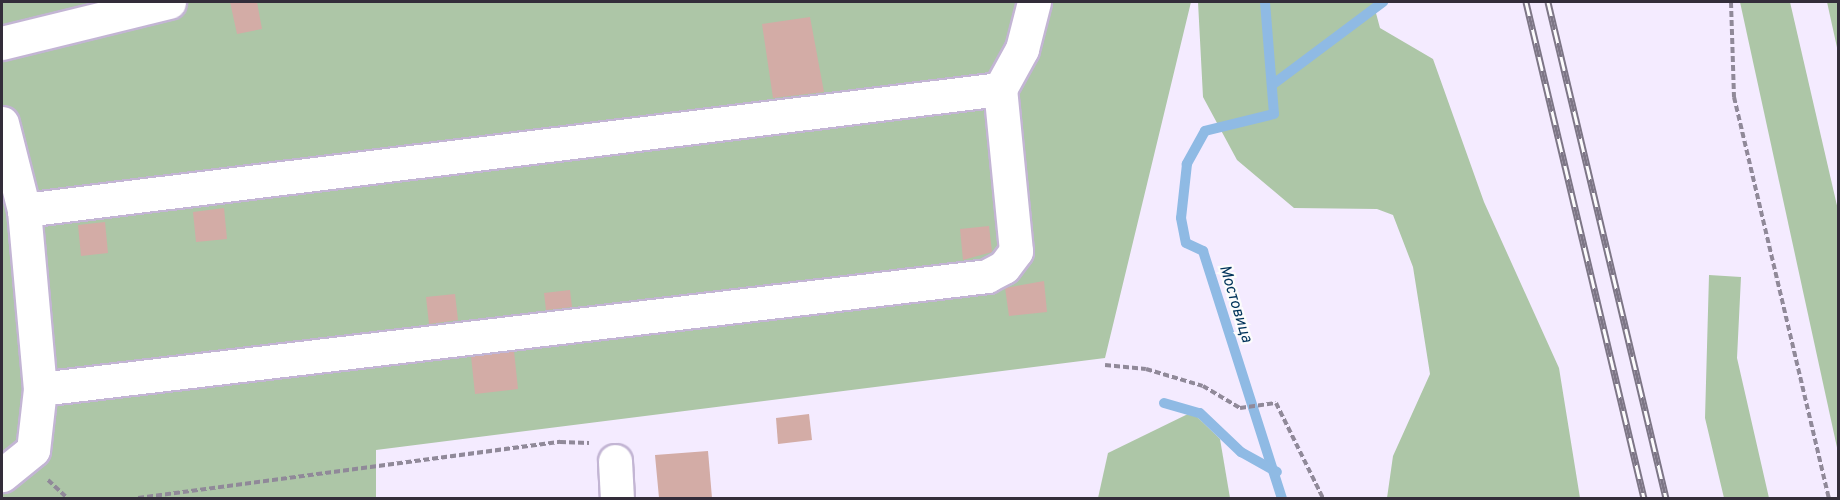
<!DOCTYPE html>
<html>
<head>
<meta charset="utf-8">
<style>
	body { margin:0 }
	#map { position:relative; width:1840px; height:500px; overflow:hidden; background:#f4ebff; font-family:Overpass,sans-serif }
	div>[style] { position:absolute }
	.green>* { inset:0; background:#adc6a7 }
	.stream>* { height:10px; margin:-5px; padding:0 5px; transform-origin:5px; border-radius:5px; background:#8fbae4 }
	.building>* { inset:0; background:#d3aca6 }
	.path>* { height:4px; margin-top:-2px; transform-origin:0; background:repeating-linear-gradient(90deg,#908999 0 6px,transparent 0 9px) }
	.roads { filter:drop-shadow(2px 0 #c3b5d4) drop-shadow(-2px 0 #c3b5d4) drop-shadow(0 2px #c3b5d4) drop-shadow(0 -2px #c3b5d4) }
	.minor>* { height:33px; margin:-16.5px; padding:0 16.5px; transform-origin:16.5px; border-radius:16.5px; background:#fff }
	.rail>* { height:7px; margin-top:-3.5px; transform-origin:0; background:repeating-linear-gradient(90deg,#fcfcfc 0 14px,#7d7686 0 28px); box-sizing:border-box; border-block:2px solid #7d7686 }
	span { translate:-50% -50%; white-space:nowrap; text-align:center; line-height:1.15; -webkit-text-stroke:4.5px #fcfcfc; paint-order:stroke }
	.water-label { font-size:16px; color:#00335a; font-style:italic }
	.frame { position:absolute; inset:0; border:3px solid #332d3a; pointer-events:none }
</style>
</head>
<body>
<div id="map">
	<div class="green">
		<div style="clip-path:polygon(2px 2px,1191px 2px,1105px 358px,376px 450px,376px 498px,2px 498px)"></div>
		<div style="clip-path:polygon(1198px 2px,1373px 2px,1380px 28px,1433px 59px,1484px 202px,1559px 368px,1580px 498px,1387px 498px,1393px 456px,1430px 374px,1413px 267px,1393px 215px,1377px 209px,1294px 208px,1237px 160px,1203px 97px)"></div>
		<div style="clip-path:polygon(1740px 2px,1790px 2px,1838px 210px,1838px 452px)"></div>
		<div style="clip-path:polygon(1827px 2px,1838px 2px,1838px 52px)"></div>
		<div style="clip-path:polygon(1709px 275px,1741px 277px,1737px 358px,1769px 498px,1724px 498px,1705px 418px)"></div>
		<div style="clip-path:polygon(1192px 412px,1220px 439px,1230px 498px,1098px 498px,1108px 453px)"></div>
	</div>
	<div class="stream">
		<div style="left:1265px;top:2px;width:112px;rotate:85.4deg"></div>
		<div style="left:1274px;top:114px;width:71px;rotate:166.2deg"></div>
		<div style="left:1205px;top:131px;width:38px;rotate:119deg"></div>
		<div style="left:1187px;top:164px;width:54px;rotate:96.3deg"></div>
		<div style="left:1181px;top:218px;width:25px;rotate:79deg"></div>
		<div style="left:1186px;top:243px;width:19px;rotate:25deg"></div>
		<div style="left:1203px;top:251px;width:259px;rotate:72.3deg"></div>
		<div style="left:1272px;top:85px;width:139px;rotate:-36.8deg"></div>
		<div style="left:1164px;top:403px;width:37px;rotate:16deg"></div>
		<div style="left:1200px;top:413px;width:57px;rotate:43.6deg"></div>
		<div style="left:1241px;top:452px;width:41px;rotate:29.1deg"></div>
	</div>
	<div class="building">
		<div style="clip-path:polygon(230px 2px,257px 2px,262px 29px,237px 34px)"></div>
		<div style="clip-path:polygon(810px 17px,824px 92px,773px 98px,762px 24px)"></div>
		<div style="clip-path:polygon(224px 208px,227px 239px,196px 242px,193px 212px)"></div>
		<div style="clip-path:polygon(105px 222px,108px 253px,81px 256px,78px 225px)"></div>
		<div style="clip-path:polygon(989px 226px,992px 252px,963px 260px,960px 229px)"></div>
		<div style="clip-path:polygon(1044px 281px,1047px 312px,1009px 316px,1005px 288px)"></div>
		<div style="clip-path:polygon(570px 290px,572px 307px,546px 310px,544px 293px)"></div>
		<div style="clip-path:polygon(455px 294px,458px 320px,429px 324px,426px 297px)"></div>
		<div style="clip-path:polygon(514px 351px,518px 389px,475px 394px,471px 356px)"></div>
		<div style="clip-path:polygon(809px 414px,812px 440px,778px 444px,776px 418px)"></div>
		<div style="clip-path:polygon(708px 451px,712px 498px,659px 498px,655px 455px)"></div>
	</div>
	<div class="path">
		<div style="left:1731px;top:2px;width:95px;rotate:88.2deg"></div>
		<div style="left:1734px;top:97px;width:412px;rotate:76.7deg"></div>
		<div style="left:1105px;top:365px;width:41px;rotate:5.6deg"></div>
		<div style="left:1146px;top:369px;width:59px;rotate:16.6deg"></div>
		<div style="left:1203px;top:386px;width:43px;rotate:30.7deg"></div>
		<div style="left:1240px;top:408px;width:36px;rotate:-8deg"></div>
		<div style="left:1276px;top:403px;width:106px;rotate:63.7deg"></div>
		<div style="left:48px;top:480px;width:26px;rotate:43deg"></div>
		<div style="left:138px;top:498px;width:426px;rotate:-7.6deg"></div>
		<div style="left:560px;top:442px;width:29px;rotate:2deg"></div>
	</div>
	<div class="roads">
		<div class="minor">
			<div style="left:2px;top:43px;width:172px;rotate:-13.8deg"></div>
			<div style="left:2px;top:123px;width:90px;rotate:75.8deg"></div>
			<div style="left:24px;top:210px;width:180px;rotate:84.9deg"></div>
			<div style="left:40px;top:389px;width:61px;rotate:96.5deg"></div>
			<div style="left:33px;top:450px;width:40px;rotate:141deg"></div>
			<div style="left:24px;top:210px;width:983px;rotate:-7.07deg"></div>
			<div style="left:40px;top:389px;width:954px;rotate:-6.8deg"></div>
			<div style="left:987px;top:276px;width:19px;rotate:-28deg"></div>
			<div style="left:1004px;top:267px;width:20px;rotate:-53deg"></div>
			<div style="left:1016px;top:251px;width:163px;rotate:-95.6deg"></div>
			<div style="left:1000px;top:89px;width:46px;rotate:-61.2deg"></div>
			<div style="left:1022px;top:49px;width:49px;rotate:-75.7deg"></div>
			<div style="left:615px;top:461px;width:37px;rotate:87deg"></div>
		</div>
	</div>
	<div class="rail">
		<div style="left:1526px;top:2px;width:510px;rotate:76.62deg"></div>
		<div style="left:1548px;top:2px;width:510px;rotate:76.62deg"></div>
	</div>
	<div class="water-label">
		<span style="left:1235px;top:304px;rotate:73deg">Мостовица</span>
	</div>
	<div class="frame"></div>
</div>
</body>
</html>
